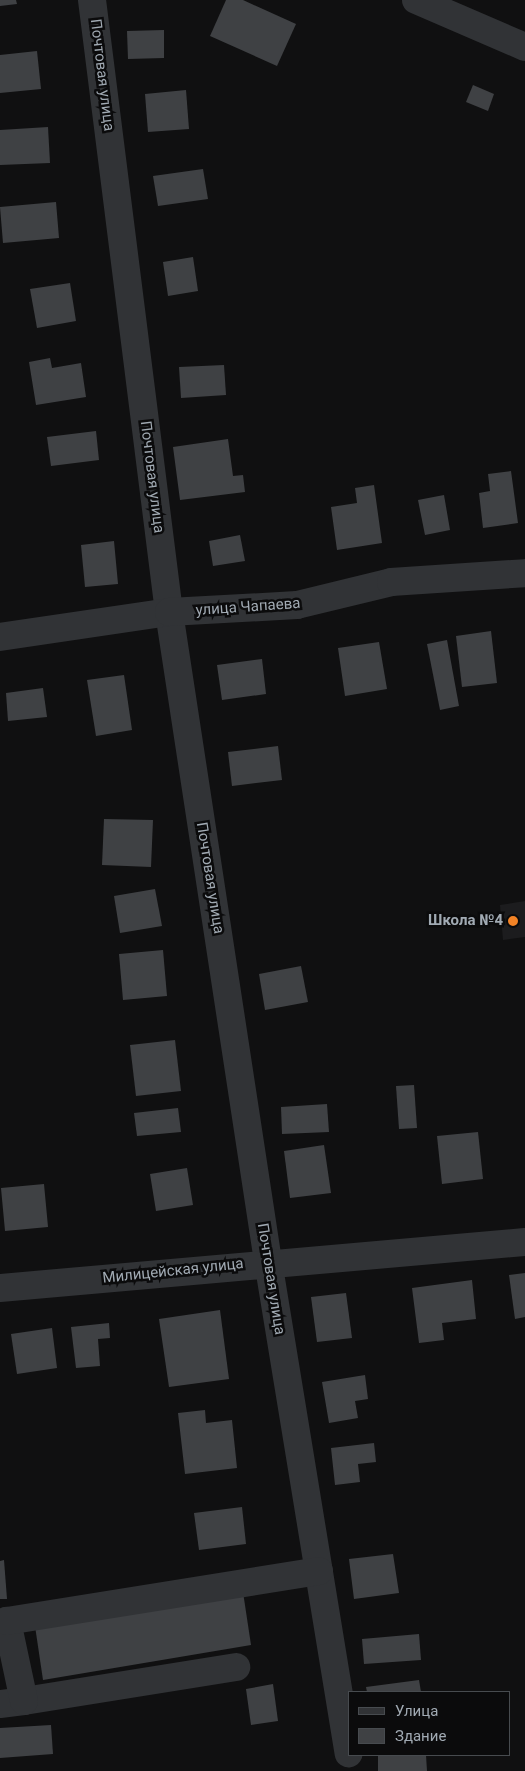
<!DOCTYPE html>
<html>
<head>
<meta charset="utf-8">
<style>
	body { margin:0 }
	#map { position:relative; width:525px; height:1771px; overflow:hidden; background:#101011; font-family:Roboto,sans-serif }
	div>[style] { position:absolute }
	.built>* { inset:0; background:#1c1c1e }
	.building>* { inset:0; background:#3f4144 }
	.minor>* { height:28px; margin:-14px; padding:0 14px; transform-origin:14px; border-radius:14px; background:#313336 }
	.dots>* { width:14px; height:14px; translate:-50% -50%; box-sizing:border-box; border:2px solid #0b0b0c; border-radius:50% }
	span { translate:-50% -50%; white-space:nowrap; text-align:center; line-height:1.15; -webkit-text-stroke:5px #0b0b0c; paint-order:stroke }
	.street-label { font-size:15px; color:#a1aab3 }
	.poi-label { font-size:15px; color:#a1aab3; font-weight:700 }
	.right { translate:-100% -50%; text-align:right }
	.legend { position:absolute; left:348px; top:1691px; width:162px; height:65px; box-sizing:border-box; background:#0b0b0c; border:1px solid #474b4f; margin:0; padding:6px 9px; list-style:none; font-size:15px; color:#a1aab3 }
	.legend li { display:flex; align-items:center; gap:10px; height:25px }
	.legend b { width:25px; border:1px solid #474b4f }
</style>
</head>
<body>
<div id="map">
	<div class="built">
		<div style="clip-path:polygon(525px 901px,525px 937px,503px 940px,500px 905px)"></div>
	</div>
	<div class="building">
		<div style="clip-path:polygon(0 0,16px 0,17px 4px,0 6px)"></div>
		<div style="clip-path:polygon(226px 0,243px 0,296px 24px,277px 66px,210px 36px)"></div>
		<div style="clip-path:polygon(164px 30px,164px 58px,128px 59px,127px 31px)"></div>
		<div style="clip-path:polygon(37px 51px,41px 89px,0 93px,0 55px)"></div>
		<div style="clip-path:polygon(473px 85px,494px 94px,488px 111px,466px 102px)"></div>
		<div style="clip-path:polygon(186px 90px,189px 129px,148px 132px,145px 94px)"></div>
		<div style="clip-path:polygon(48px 127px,50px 163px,0 165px,0 130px)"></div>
		<div style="clip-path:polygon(203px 169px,208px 199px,158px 206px,153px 176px)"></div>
		<div style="clip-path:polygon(56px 202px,59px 238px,3px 243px,0 207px)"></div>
		<div style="clip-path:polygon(193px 257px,198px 291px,168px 296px,163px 262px)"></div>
		<div style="clip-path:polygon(70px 283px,76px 321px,37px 328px,30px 289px)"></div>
		<div style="clip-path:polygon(50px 358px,52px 368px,81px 363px,86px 397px,36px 405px,29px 362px)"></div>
		<div style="clip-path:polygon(224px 365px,226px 395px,181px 398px,179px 367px)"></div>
		<div style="clip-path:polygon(96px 431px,99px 460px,51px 466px,47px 437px)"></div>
		<div style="clip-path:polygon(228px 439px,233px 476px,243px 475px,245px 492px,180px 500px,173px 447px)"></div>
		<div style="clip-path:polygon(511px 471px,518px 523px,483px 528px,479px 493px,490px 491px,488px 474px)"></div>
		<div style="clip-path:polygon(374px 485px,382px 543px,337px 550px,331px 507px,357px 503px,355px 488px)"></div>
		<div style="clip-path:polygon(444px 495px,450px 530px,425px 535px,418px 500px)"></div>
		<div style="clip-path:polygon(240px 535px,245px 561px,213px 566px,209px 541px)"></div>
		<div style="clip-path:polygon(114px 541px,118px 584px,85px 587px,81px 545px)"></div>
		<div style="clip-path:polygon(491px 631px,497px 683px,462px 687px,456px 636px)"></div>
		<div style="clip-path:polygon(447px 640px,459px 706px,440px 710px,427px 644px)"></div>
		<div style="clip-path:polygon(379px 642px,387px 689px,345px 696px,338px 648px)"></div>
		<div style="clip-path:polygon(262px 659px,266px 694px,222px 700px,217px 665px)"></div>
		<div style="clip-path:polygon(124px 675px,132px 730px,96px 736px,87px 680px)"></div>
		<div style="clip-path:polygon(43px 688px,47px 717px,8px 721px,6px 693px)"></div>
		<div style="clip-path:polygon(278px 746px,282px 780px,232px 786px,228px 752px)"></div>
		<div style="clip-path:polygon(104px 819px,153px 820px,151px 867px,102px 865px)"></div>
		<div style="clip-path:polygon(155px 889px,162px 926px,120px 933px,114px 896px)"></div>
		<div style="clip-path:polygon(163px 950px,167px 996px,123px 1000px,119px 954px)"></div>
		<div style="clip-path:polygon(301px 966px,308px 1002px,265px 1010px,259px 974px)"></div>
		<div style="clip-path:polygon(175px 1040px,181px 1091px,136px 1096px,130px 1045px)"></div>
		<div style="clip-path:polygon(414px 1085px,417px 1128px,399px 1129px,396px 1086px)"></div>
		<div style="clip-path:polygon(327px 1104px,329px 1132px,282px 1134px,281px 1107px)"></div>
		<div style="clip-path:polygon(178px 1108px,181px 1132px,137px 1136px,134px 1113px)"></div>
		<div style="clip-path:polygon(478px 1132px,483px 1179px,442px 1184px,437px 1136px)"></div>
		<div style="clip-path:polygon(324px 1145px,331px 1193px,290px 1198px,284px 1151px)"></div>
		<div style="clip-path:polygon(187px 1168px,193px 1205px,156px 1211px,150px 1174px)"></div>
		<div style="clip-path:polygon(44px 1184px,48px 1227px,5px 1231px,1px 1188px)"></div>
		<div style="clip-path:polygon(525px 1273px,525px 1317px,515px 1319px,509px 1275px)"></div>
		<div style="clip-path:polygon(472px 1280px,476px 1319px,442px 1323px,444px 1340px,419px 1343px,412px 1288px)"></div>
		<div style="clip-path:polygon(346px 1293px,352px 1338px,317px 1342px,311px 1297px)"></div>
		<div style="clip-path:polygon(220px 1310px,229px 1379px,169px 1387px,159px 1319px)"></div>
		<div style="clip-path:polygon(109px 1323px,110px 1338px,98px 1339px,100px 1366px,76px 1368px,71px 1327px)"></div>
		<div style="clip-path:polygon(52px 1328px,57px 1368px,17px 1374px,11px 1334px)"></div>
		<div style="clip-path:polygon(365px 1375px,368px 1399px,355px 1401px,358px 1418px,329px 1423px,322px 1382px)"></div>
		<div style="clip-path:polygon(205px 1410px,206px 1423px,232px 1420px,237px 1468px,185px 1474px,178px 1413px)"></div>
		<div style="clip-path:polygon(374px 1443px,376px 1462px,358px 1464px,360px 1482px,335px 1485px,331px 1448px)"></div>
		<div style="clip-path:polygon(242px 1507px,246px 1544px,199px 1550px,194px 1513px)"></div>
		<div style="clip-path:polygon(393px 1554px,399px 1593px,354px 1599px,349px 1559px)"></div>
		<div style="clip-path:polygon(4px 1560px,7px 1599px,0 1599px,0 1561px)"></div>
		<div style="clip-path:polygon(243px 1592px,251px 1645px,43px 1680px,35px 1626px)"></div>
		<div style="clip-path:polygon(419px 1634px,421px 1660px,364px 1664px,362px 1639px)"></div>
		<div style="clip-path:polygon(419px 1680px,421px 1692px,367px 1692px,366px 1687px)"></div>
		<div style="clip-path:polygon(273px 1684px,278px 1721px,251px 1725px,246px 1689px)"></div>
		<div style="clip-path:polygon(51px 1725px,53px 1754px,0 1758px,0 1728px)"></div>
		<div style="clip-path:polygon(378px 1755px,426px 1755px,427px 1771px,378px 1771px)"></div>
	</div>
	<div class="minor">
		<div style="left:92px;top:0;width:617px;rotate:82.83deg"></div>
		<div style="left:169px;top:612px;width:657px;rotate:81.33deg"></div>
		<div style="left:268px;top:1261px;width:499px;rotate:80.7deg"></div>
		<div style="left:416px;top:0;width:119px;rotate:23.3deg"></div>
		<div style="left:0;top:637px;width:171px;rotate:-8.4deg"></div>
		<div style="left:169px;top:612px;width:128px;rotate:-3.1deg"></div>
		<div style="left:297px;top:605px;width:97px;rotate:-13.7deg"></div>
		<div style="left:391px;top:582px;width:134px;rotate:-3.8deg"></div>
		<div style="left:0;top:1288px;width:527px;rotate:-5.01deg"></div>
		<div style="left:24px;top:1701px;width:215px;rotate:-9.1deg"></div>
		<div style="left:0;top:1704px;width:24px;rotate:-7deg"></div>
		<div style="left:24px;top:1701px;width:82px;rotate:-102deg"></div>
		<div style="left:7px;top:1621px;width:316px;rotate:-9.1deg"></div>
	</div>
	<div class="dots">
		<div style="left:513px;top:921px;background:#f38326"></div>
	</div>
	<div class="street-label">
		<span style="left:102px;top:75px;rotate:83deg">Почтовая улица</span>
		<span style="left:152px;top:477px;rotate:83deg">Почтовая улица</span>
		<span style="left:248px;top:607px;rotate:-4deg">улица Чапаева</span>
		<span style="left:210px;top:878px;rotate:81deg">Почтовая улица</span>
		<span style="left:173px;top:1271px;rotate:-6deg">Милицейская улица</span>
		<span style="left:271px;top:1279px;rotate:81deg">Почтовая улица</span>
	</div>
	<div class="poi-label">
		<span class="right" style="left:503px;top:921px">Школа №4</span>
	</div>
	<ul class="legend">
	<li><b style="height:6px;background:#313336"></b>Улица</li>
	<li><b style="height:14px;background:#3f4144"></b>Здание</li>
	</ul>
</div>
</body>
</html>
